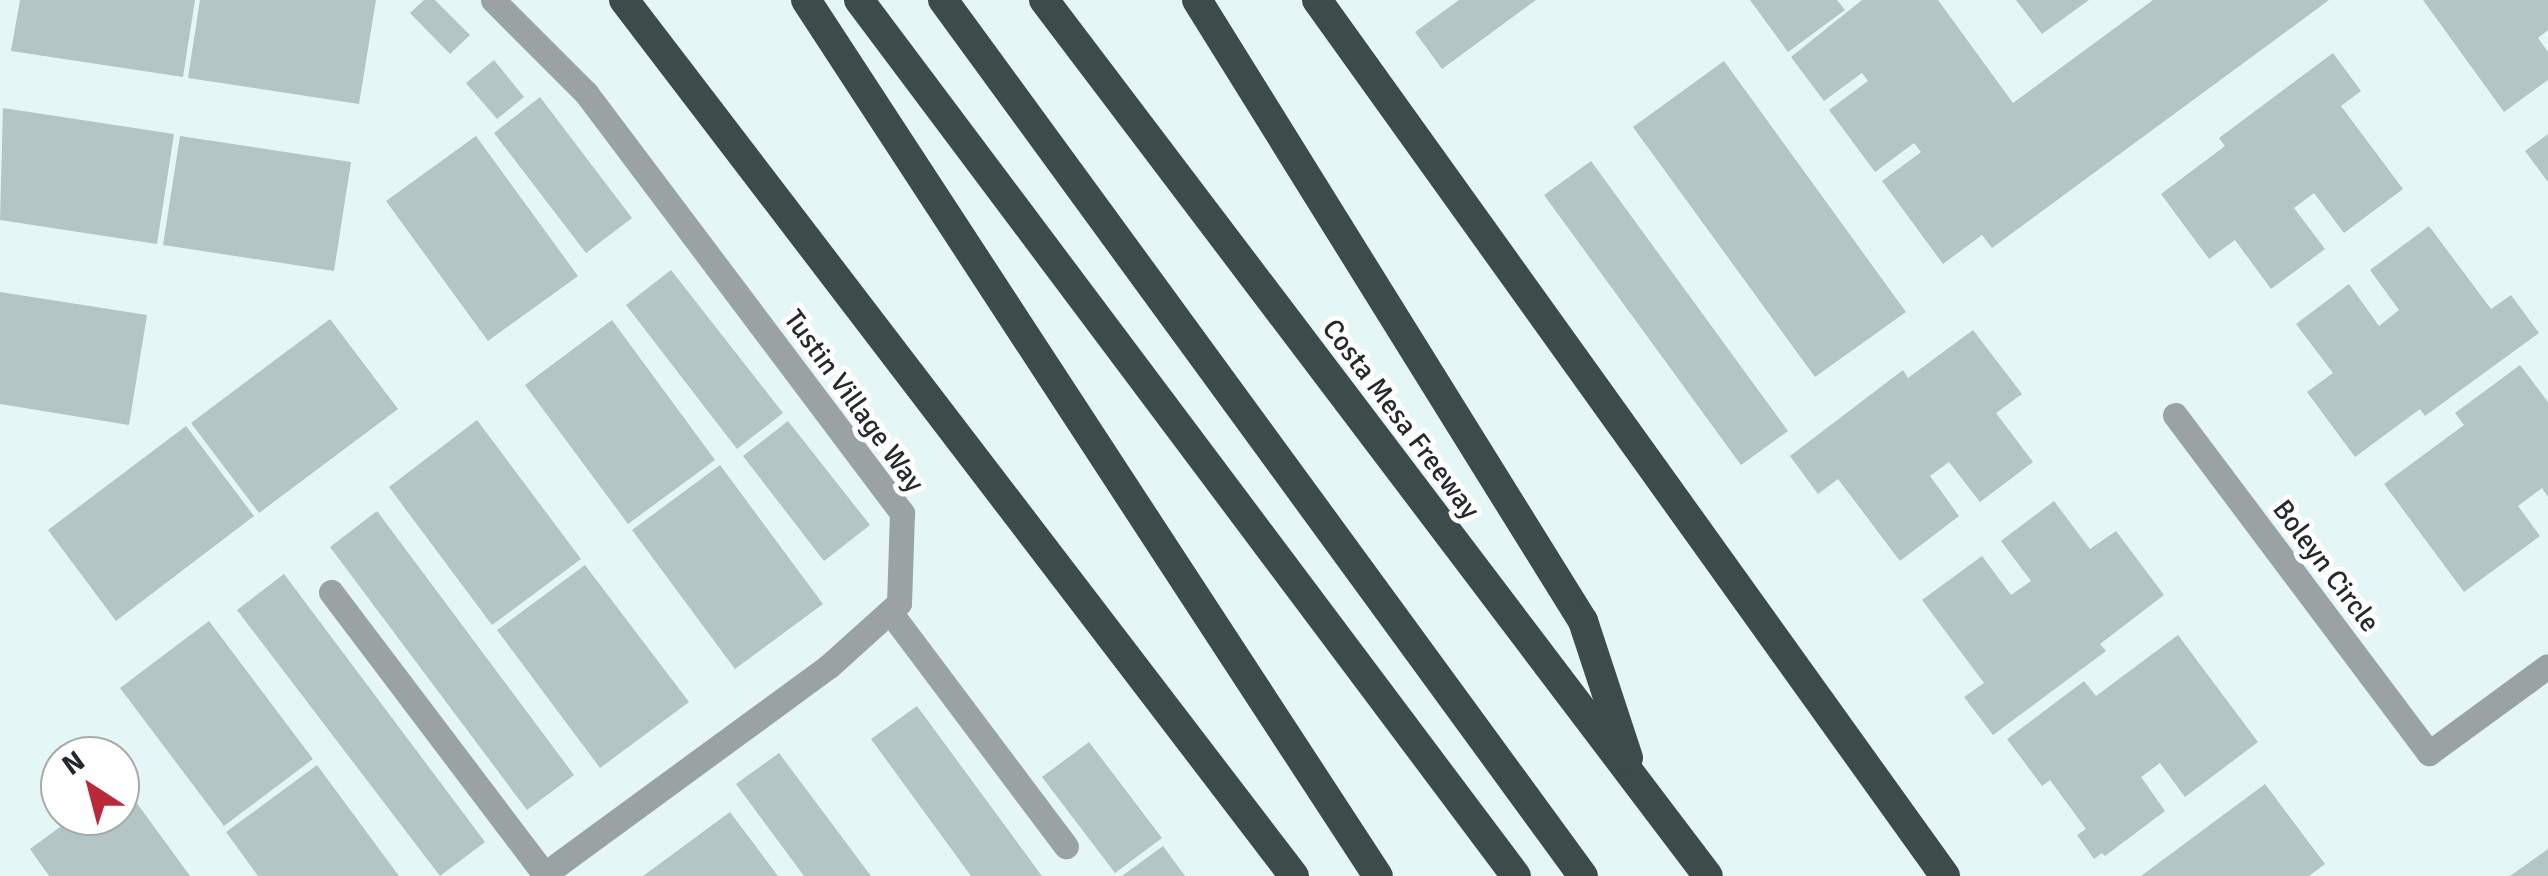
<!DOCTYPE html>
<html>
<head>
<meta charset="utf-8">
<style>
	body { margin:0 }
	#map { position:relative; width:2548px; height:876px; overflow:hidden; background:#e5f6f6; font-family:Signika,sans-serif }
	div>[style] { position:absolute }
	.building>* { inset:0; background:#b4c5c5 }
	.minor>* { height:25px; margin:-12.5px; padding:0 12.5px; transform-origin:12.5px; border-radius:12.5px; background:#9ba2a3 }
	.highway>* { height:30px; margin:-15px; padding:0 15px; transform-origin:15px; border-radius:15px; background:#3d4b4b }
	span { translate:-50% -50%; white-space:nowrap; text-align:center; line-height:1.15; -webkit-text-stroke:10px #fff; paint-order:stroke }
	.street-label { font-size:28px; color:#242a2b }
	.north { position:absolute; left:40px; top:736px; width:100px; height:100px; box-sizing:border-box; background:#fff; border:2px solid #a7aaaa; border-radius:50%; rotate:324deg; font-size:28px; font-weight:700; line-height:40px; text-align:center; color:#242a2b }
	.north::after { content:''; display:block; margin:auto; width:35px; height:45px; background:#ba293a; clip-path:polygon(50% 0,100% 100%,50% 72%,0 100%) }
</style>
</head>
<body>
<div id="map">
	<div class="building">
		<div style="clip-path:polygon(20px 0,195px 0,183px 77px,11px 51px)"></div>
		<div style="clip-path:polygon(200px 0,376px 0,359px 104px,188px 78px)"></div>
		<div style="clip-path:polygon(424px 0,435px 0,470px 35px,450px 54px,410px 13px)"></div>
		<div style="clip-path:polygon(1459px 0,1536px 0,1442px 69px,1415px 32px)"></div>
		<div style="clip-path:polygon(1750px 0,1837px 0,1845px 10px,1788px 52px)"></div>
		<div style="clip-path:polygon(1862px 0,1938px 0,2013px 103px,2153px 0,2329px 0,1992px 248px,1982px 235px,1943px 264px,1882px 181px,1921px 152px,1914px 143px,1875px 172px,1829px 110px,1868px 81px,1862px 73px,1824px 101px,1791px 57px)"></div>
		<div style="clip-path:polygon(2016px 0,2089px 0,2042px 34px)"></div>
		<div style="clip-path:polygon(2423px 0,2548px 0,2548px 30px,2538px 38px,2548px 52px,2548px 80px,2504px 112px)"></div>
		<div style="clip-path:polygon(2333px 53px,2361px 91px,2341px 106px,2403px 189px,2344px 233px,2314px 193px,2294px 208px,2325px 249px,2271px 289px,2235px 240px,2209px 259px,2161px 194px,2225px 146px,2219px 138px)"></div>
		<div style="clip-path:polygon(494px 60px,524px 97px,497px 119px,466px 83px)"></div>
		<div style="clip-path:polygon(1724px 61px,1906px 312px,1815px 377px,1633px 127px)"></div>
		<div style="clip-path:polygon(540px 97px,632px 218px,586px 253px,494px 133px)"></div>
		<div style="clip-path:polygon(3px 108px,174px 134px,157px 244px,0 220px)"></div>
		<div style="clip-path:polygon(2548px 134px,2548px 182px,2525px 151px)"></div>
		<div style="clip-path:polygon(180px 136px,351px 162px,334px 271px,163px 245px)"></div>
		<div style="clip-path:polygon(476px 136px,578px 276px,488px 341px,386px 201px)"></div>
		<div style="clip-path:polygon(1591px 161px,1788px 431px,1741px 465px,1544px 195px)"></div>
		<div style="clip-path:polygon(2429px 226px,2491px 309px,2511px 295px,2539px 333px,2425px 416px,2420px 409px,2355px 457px,2307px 392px,2333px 373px,2296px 324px,2349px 284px,2379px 326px,2399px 310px,2370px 270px)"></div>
		<div style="clip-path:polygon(671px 270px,783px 413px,737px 449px,626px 305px)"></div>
		<div style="clip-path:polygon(0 292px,147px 315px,129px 425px,0 404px)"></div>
		<div style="clip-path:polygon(330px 319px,398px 409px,259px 513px,191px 423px)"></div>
		<div style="clip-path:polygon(612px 320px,715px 460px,628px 524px,525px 385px)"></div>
		<div style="clip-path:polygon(1973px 330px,2022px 394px,1996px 413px,2033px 462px,1980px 502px,1949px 462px,1930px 476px,1959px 516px,1900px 561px,1838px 479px,1818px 494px,1790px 456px,1903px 370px,1908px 378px)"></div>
		<div style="clip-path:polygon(2520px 365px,2548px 402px,2548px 497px,2542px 488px,2518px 506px,2540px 536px,2464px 592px,2384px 484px,2464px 425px,2455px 413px)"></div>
		<div style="clip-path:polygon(477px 420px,581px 559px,492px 625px,389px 487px)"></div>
		<div style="clip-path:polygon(788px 421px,870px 525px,824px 561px,743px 456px)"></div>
		<div style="clip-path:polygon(186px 426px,254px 516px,116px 621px,48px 530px)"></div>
		<div style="clip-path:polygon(720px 465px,823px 604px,735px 669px,632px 530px)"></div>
		<div style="clip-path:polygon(2054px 501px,2090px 549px,2116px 531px,2164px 595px,2100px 644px,2106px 651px,1993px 735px,1964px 697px,1984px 683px,1922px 600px,1982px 556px,2011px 595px,2031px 581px,2001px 541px)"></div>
		<div style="clip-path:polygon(377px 511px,574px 775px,527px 810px,330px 547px)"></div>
		<div style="clip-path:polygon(585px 565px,689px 702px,600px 768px,497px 630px)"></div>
		<div style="clip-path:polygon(284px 574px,485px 842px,440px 876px,237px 610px)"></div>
		<div style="clip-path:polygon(209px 621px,313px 759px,224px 826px,120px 688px)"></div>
		<div style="clip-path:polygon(2178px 635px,2258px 742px,2185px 797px,2160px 763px,2141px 777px,2165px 811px,2105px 856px,2102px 853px,2094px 859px,2077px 835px,2086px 829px,2050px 780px,2042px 786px,2007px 739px,2084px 681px,2096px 696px)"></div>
		<div style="clip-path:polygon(917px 706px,1042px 876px,971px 876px,871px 739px)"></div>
		<div style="clip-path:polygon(1089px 742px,1162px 838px,1115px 873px,1042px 777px)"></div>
		<div style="clip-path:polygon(779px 753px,871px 876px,804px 876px,736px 784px)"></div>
		<div style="clip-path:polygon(317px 765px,399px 876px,258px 876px,226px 832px)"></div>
		<div style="clip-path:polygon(120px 780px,190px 876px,49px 876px,30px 849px,75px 816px,120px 816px)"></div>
		<div style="clip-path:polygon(2265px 784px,2325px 864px,2309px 876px,2141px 876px)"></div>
		<div style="clip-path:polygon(730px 812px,778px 876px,643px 876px)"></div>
		<div style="clip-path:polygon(1163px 846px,1185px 876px,1122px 876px)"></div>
		<div style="clip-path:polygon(2548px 849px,2548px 876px,2510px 876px)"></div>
	</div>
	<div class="minor">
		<div style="left:493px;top:0;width:132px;rotate:45deg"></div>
		<div style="left:586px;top:93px;width:526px;rotate:53.04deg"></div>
		<div style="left:902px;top:513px;width:90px;rotate:91.9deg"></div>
		<div style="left:899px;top:603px;width:94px;rotate:138deg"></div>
		<div style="left:829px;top:666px;width:356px;rotate:143.8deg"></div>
		<div style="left:2175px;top:415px;width:423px;rotate:53.1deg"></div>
		<div style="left:2429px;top:753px;width:147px;rotate:-36.2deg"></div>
		<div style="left:331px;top:592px;width:353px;rotate:52.9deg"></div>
		<div style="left:890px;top:612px;width:293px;rotate:53.1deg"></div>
	</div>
	<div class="highway">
		<div style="left:624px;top:0;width:1103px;rotate:52.59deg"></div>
		<div style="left:806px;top:0;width:1046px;rotate:56.86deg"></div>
		<div style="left:859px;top:0;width:1095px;rotate:53.13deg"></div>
		<div style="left:943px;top:0;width:1085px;rotate:53.85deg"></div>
		<div style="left:1044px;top:0;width:1099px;rotate:52.84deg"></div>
		<div style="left:1197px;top:0;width:731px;rotate:58.14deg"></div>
		<div style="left:1583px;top:621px;width:144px;rotate:71.8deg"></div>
		<div style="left:1317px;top:0;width:1078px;rotate:54.36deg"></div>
	</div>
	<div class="street-label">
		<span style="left:854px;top:401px;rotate:54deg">Tustin Village Way</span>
		<span style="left:1401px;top:419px;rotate:53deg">Costa Mesa Freeway</span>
		<span style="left:2326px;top:566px;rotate:53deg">Boleyn Circle</span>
	</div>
	<div class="north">N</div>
</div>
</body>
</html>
